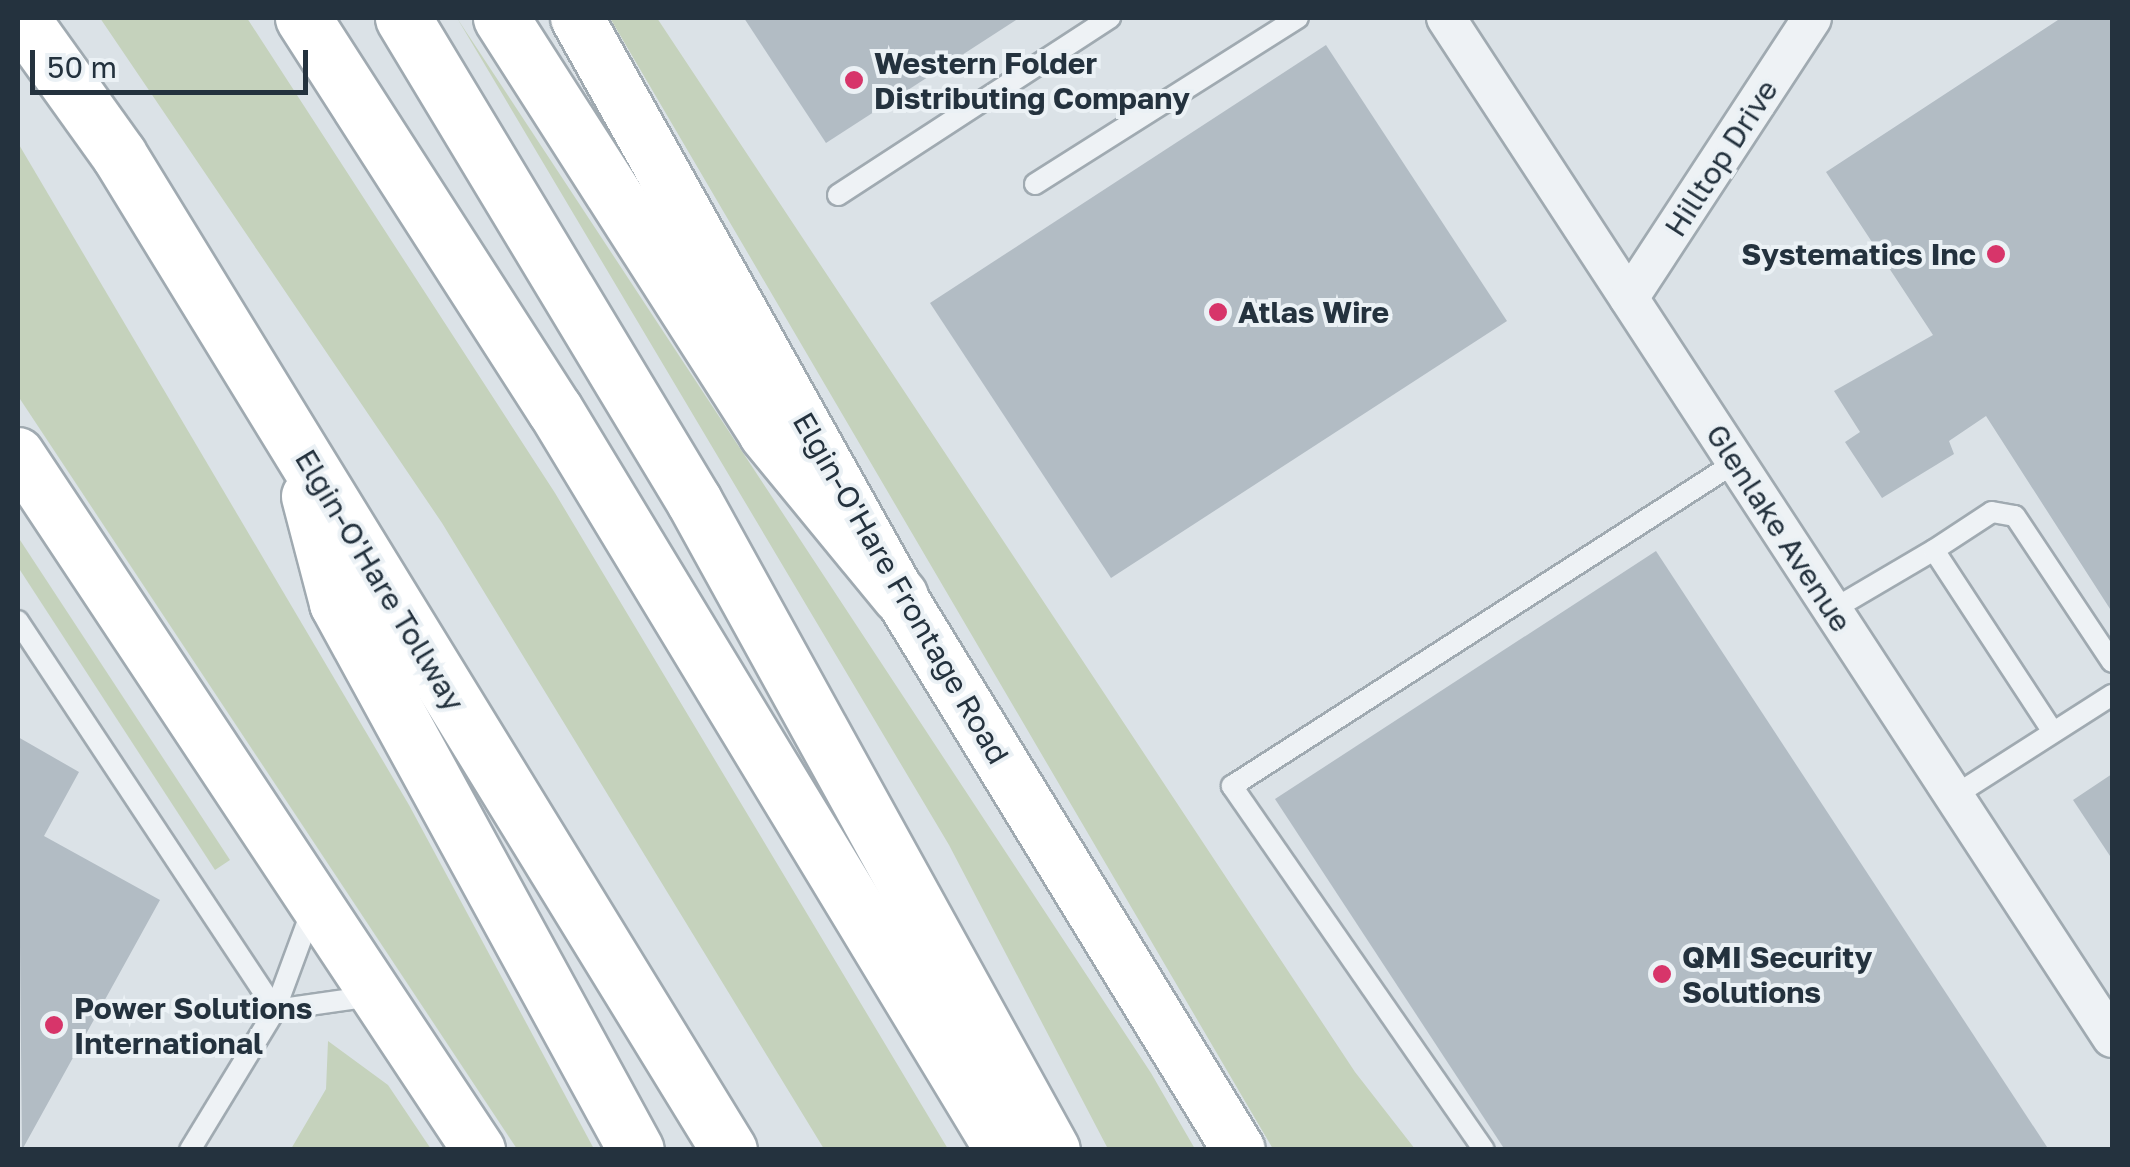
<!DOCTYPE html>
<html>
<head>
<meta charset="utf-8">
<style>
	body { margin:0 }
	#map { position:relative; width:2130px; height:1167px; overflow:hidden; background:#dbe2e7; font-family:"Golos Text",sans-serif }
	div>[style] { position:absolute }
	.green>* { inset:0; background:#c5d2bc }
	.building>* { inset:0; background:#b2bcc4 }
	.roads { filter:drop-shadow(2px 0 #a0aab1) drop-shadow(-2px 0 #a0aab1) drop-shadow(0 2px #a0aab1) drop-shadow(0 -2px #a0aab1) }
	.lane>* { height:20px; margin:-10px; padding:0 10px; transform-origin:10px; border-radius:10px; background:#eef2f5 }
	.street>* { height:38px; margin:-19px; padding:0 19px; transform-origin:19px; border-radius:19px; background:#eef2f5 }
	.secondary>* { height:52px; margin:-26px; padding:0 26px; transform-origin:26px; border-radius:26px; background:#fff }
	.highway>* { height:55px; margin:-27.5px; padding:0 27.5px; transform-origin:27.5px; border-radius:27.5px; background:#fff }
	.dots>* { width:28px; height:28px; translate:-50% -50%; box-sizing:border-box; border:5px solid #ebf1f5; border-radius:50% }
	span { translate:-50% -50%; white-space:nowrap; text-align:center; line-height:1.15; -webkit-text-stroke:8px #ebf1f5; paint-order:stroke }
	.poi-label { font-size:30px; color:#24323e; font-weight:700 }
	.left { translate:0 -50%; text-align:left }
	.right { translate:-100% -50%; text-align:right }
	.street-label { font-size:30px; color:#24323e }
	.frame { position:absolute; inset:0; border:20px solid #24323e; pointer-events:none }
	.scale { position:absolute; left:30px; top:50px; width:278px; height:45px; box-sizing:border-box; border:5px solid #24323e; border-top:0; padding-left:12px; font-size:30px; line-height:35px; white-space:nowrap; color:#24323e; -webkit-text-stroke:8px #ebf1f5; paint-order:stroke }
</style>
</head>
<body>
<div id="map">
	<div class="green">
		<div style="clip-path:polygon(100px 18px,247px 18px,555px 493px,948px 1149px,824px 1149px,442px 523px)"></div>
		<div style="clip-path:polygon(457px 18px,1151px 1073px,1195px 1149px,1108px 1149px,949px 845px)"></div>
		<div style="clip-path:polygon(610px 18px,657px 18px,1355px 1072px,1415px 1149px,1273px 1149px)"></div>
		<div style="clip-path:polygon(18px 143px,409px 805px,594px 1149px,517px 1149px,18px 396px)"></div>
		<div style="clip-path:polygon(18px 537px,230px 860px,215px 870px,18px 567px)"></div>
		<div style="clip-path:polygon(328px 1041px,388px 1085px,431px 1149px,291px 1149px,326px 1089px)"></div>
	</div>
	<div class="building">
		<div style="clip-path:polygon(744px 18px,1019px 18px,826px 143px)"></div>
		<div style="clip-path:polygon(2061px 18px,2112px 18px,2112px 612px,1986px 416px,1949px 441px,1954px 454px,1882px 498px,1845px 442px,1860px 432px,1834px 391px,1933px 335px,1826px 172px)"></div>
		<div style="clip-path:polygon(1326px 45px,1507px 321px,1111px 578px,930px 303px)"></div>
		<div style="clip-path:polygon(1656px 551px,2049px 1150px,1505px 1150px,1275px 799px)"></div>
		<div style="clip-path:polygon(18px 737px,79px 772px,44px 836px,160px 900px,22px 1150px)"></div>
		<div style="clip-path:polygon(2112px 774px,2112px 859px,2073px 800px)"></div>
	</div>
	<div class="roads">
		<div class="lane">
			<div style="left:1035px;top:184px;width:311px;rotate:-32.3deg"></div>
			<div style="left:838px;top:195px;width:325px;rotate:-33.1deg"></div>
			<div style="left:1832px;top:610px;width:118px;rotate:-30.5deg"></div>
			<div style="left:18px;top:621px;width:466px;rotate:56.5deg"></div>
			<div style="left:2053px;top:732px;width:217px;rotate:-123.2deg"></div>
			<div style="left:1934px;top:550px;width:69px;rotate:-33.2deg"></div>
			<div style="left:1992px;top:512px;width:23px;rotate:10deg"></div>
			<div style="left:2015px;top:516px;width:175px;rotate:56.4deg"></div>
			<div style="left:1954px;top:796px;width:188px;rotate:-32.6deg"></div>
			<div style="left:275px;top:1010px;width:98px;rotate:-8.2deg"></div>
			<div style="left:190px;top:1150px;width:164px;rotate:-58.7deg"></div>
			<div style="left:275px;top:1010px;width:110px;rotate:-69.7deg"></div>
			<div style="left:1484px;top:1150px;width:443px;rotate:-124.7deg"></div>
			<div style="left:1232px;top:786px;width:599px;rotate:-32.74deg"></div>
		</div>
		<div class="street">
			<div style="left:1446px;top:18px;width:1218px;rotate:56.86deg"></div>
			<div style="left:1629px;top:298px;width:334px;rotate:-56.8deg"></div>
		</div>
		<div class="secondary">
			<div style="left:577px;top:18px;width:662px;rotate:60.8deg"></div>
			<div style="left:900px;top:596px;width:649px;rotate:58.54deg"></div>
			<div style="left:18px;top:454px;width:835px;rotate:56.48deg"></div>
		</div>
		<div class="highway">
			<div style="left:21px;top:18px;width:168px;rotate:54.4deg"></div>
			<div style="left:119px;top:155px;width:1167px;rotate:58.49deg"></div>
			<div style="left:303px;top:18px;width:466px;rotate:57.3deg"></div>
			<div style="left:555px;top:410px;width:865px;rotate:58.81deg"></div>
			<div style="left:403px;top:18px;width:564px;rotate:58.93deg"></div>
			<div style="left:694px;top:501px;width:741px;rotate:61.12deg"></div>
			<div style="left:501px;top:18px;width:492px;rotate:57.4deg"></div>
			<div style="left:766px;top:433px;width:211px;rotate:50.6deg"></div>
			<div style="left:309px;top:496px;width:111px;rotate:75.3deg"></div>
			<div style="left:337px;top:603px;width:623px;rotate:61.34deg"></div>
		</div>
	</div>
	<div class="dots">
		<div style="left:854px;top:80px;background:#d7356a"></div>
		<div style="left:1996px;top:254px;background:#d7356a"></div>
		<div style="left:1218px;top:312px;background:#d7356a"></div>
		<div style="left:1662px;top:974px;background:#d7356a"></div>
		<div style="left:54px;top:1025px;background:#d7356a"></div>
	</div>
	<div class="poi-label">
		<span class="left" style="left:874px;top:80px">Western Folder<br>Distributing Company</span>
		<span class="right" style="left:1976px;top:254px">Systematics Inc</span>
		<span class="left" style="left:1238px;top:312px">Atlas Wire</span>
		<span class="left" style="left:1682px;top:974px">QMI Security<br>Solutions</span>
		<span class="left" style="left:74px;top:1025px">Power Solutions<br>International</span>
	</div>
	<div class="street-label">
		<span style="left:1721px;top:158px;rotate:-57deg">Hilltop Drive</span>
		<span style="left:1779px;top:528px;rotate:57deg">Glenlake Avenue</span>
		<span style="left:380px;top:580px;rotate:59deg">Elgin-O'Hare Tollway</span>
		<span style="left:901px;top:588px;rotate:60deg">Elgin-O'Hare Frontage Road</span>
	</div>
	<div class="frame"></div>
	<div class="scale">50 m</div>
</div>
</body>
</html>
